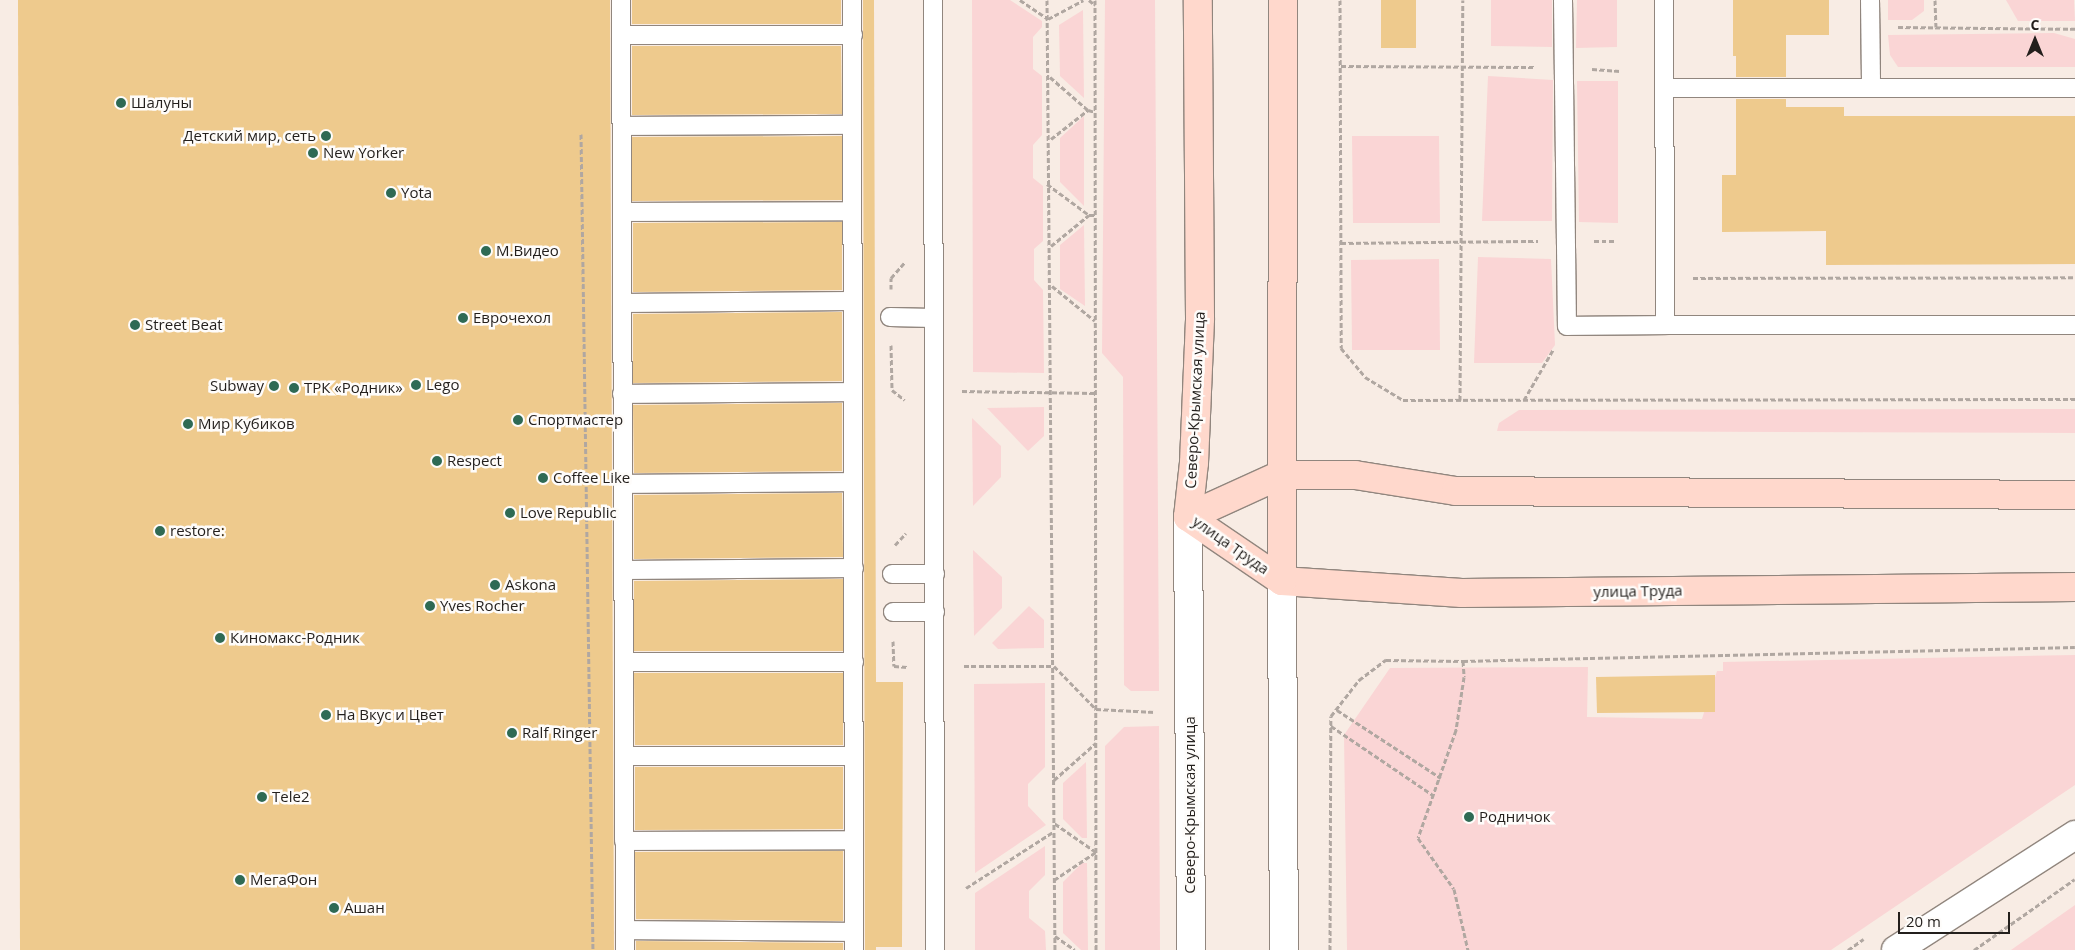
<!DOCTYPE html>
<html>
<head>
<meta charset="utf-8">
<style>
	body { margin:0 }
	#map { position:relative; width:2075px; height:950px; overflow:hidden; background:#f8ece4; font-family:"Open Sans",sans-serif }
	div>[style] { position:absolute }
	.green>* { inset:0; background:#fad5d5 }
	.building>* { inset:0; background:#eeca8d }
	.path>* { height:3px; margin-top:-1.5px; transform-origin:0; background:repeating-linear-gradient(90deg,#b0a7a1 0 5px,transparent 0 7.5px) }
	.roads { filter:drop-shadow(1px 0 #91867e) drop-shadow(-1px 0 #91867e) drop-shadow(0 1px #91867e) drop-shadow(0 -1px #91867e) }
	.service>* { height:18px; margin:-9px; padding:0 9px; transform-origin:9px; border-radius:9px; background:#fff }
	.minor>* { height:28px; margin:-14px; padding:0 14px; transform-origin:14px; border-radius:14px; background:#fff }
	.tertiary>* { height:28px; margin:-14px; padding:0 14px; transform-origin:14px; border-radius:14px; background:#fff }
	.primary>* { height:28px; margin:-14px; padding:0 14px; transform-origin:14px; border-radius:14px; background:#ffd8cc }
	.dots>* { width:14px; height:14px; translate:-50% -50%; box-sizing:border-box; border:2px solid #fefcfa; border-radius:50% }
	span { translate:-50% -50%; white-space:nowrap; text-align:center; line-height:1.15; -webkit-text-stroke:5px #fefcfa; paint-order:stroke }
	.poi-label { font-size:15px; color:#231f1c }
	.left { translate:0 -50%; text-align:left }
	.right { translate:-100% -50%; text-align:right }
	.street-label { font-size:15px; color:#231f1c }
	.north { position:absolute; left:2010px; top:15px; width:50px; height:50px; -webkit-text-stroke:4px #fefcfa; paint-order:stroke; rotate:0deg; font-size:14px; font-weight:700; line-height:20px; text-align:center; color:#231f1c }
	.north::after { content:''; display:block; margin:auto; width:18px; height:22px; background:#231f1c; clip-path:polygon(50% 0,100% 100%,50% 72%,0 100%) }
	.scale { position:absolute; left:1898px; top:912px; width:112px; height:22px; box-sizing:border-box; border:2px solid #231f1c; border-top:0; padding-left:6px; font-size:15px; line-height:18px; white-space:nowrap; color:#231f1c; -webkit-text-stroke:4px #fefcfa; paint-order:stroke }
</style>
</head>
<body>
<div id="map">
	<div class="green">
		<div style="clip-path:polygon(972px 0,1010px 0,1042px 21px,1042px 27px,1033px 37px,1033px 69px,1042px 76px,1042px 135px,1033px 145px,1033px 178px,1043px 186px,1043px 241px,1034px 249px,1034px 280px,1043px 290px,1044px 373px,973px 372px)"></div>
		<div style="clip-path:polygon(1105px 0,1155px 0,1159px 691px,1131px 691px,1124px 685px,1123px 377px,1102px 353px)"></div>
		<div style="clip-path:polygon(1491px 0,1552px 0,1552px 47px,1491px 46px)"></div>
		<div style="clip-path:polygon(1577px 0,1617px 0,1617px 47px,1576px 48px)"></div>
		<div style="clip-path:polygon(1888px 0,1924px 0,1924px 11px,1912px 20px,1888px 20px)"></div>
		<div style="clip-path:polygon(2006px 0,2074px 0,2075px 21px,2018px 21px)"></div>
		<div style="clip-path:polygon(1083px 10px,1084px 98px,1060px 76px,1059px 25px)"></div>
		<div style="clip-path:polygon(2054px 33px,2075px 39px,2075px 67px,1898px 67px,1890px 55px,1888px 35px)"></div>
		<div style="clip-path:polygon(1488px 76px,1553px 80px,1552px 221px,1482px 221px)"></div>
		<div style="clip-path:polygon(1577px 81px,1618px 81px,1618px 223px,1579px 222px)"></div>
		<div style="clip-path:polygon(1084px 116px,1084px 206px,1060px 182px,1060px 138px)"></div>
		<div style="clip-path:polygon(1352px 136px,1439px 136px,1440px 223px,1353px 223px)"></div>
		<div style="clip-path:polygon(1084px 225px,1085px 306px,1060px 289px,1060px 245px)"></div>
		<div style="clip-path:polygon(1478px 257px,1551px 259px,1555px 345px,1542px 363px,1474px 363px)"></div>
		<div style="clip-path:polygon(1439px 259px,1440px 350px,1352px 350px,1351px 260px)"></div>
		<div style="clip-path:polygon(1044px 407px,1044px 436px,1028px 451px,987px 408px)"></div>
		<div style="clip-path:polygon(2075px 409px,2075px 433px,1497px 431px,1499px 423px,1519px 410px)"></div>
		<div style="clip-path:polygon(972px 418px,1001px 446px,1001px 477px,973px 506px)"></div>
		<div style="clip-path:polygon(973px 550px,1002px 577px,1002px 608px,974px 636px)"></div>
		<div style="clip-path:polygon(1029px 606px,1044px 620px,1044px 648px,998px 649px,992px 643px)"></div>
		<div style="clip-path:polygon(2075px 655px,2075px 785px,1831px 950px,1347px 950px,1344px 735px,1390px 668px,1588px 667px,1587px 717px,1702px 719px,1717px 671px,1723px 671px,1723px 662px)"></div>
		<div style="clip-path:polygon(1045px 683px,1045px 767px,1028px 784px,1028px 806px,1046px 825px,975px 873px,974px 684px)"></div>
		<div style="clip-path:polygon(1159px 726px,1160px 950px,1105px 950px,1105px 746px,1124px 727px)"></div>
		<div style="clip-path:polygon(1086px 762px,1087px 838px,1082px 838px,1063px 819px,1063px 783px)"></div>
		<div style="clip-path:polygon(1045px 846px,1045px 875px,1029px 891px,1029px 918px,1045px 931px,1046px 950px,975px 950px,975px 893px)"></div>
		<div style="clip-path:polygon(1082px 863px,1087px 863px,1088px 950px,1081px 950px,1063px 933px,1063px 882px)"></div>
		<div style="clip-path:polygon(2075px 905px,2075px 950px,2011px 950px)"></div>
	</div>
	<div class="building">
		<div style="clip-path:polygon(18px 0,610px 0,614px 950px,20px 950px)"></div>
		<div style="clip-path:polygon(632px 0,841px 0,841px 24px,632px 24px)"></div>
		<div style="clip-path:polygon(863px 0,874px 0,876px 682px,903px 682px,902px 947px,876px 947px,876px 950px,865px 950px)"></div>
		<div style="clip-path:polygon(1381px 0,1416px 0,1416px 48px,1381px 48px)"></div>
		<div style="clip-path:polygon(1733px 0,1829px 0,1829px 35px,1786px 35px,1786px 77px,1736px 77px,1736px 56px,1733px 56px)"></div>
		<div style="clip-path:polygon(632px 46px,841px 46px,842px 114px,632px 115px)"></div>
		<div style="clip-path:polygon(1736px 99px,1786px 99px,1786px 107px,1844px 107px,1844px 116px,2075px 116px,2075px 264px,1826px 265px,1826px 231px,1722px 232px,1722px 175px,1736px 175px)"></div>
		<div style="clip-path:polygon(842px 136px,842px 200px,632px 201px,632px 137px)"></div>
		<div style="clip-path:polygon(842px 222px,842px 290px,633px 292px,633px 223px)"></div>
		<div style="clip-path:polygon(842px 312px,842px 381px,633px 383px,633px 314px)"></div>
		<div style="clip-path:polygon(842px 403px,842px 471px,634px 473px,633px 405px)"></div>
		<div style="clip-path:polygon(842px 493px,843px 557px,634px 559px,634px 495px)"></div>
		<div style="clip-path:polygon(843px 579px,843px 651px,634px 651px,634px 581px)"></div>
		<div style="clip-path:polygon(634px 673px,843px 673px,843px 745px,635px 745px)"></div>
		<div style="clip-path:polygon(1715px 675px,1715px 712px,1597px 713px,1596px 677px)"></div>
		<div style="clip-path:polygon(635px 767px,843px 767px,843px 829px,635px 830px)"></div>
		<div style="clip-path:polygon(843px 851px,843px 921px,636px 919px,635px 852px)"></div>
		<div style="clip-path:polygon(636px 941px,843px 943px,843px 950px,636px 950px)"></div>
	</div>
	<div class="path">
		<div style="left:1020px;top:0;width:34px;rotate:34deg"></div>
		<div style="left:1048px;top:19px;width:40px;rotate:-28deg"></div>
		<div style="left:1047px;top:0;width:950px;rotate:89.52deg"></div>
		<div style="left:1089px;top:0;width:8px;rotate:40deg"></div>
		<div style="left:1095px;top:0;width:950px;rotate:89.94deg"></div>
		<div style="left:1340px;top:0;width:348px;rotate:89.8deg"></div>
		<div style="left:1341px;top:348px;width:38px;rotate:50deg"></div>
		<div style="left:1365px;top:377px;width:44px;rotate:31.2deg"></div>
		<div style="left:1403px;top:400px;width:672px;rotate:-0.09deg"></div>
		<div style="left:1935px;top:0;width:27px;rotate:88deg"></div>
		<div style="left:1898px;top:27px;width:177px;rotate:0.6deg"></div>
		<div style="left:1341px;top:66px;width:195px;rotate:0.3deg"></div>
		<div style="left:1592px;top:69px;width:28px;rotate:4deg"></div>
		<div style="left:1050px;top:77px;width:50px;rotate:41deg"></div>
		<div style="left:1088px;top:110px;width:7px;rotate:16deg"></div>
		<div style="left:581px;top:134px;width:816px;rotate:89.16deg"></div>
		<div style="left:1051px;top:139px;width:47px;rotate:-38.1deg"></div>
		<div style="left:1047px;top:184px;width:52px;rotate:36.4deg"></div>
		<div style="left:1089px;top:215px;width:6px"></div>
		<div style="left:1594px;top:241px;width:21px"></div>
		<div style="left:1341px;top:243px;width:197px;rotate:-0.6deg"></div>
		<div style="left:1051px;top:246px;width:49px;rotate:-39.2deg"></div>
		<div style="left:1693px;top:278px;width:382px;rotate:-0.1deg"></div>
		<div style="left:1052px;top:286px;width:55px;rotate:39.1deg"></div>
		<div style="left:891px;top:289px;width:11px;rotate:-90deg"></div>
		<div style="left:891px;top:278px;width:21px;rotate:-49deg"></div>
		<div style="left:891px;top:345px;width:45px;rotate:88.7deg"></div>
		<div style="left:892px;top:390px;width:16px;rotate:38deg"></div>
		<div style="left:962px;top:391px;width:133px;rotate:0.9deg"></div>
		<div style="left:1460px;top:400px;width:400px;rotate:-89.6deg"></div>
		<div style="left:1524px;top:400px;width:58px;rotate:-59.9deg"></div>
		<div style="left:895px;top:545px;width:16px;rotate:-47deg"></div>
		<div style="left:893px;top:641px;width:25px;rotate:88deg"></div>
		<div style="left:894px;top:666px;width:13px;rotate:4deg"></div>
		<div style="left:1463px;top:661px;width:16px;rotate:86deg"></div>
		<div style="left:1464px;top:677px;width:54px;rotate:98.6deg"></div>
		<div style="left:1456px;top:730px;width:114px;rotate:109.4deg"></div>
		<div style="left:1418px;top:838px;width:62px;rotate:54.8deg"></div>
		<div style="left:1454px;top:889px;width:63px;rotate:77.1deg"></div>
		<div style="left:964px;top:666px;width:90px"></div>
		<div style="left:1054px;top:666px;width:60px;rotate:45.7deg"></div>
		<div style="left:1096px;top:709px;width:59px;rotate:2.9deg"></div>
		<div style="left:1337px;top:710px;width:124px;rotate:33.2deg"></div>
		<div style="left:1331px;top:726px;width:123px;rotate:34.1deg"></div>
		<div style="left:1054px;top:780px;width:56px;rotate:-41.4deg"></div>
		<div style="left:1054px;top:880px;width:50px;rotate:-33.7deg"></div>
		<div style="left:1096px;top:852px;width:51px;rotate:-145.4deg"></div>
		<div style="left:966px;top:888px;width:103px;rotate:-32.8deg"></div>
		<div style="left:1055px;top:936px;width:24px;rotate:35deg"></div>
		<div style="left:1330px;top:950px;width:234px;rotate:-89.8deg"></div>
		<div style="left:1331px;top:716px;width:46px;rotate:-52.1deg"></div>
		<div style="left:1359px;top:680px;width:34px;rotate:-37deg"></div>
		<div style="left:1386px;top:660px;width:77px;rotate:0.7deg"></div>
		<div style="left:1463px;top:661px;width:612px;rotate:-1.31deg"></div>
		<div style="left:1848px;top:950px;width:19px;rotate:-35deg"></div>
		<div style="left:1974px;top:950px;width:123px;rotate:-35.1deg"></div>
	</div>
	<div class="roads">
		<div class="service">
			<div style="left:621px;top:0;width:950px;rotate:89.76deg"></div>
			<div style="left:852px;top:0;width:950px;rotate:89.88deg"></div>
			<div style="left:933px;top:0;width:950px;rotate:89.88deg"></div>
			<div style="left:1563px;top:0;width:326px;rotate:89.3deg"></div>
			<div style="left:1567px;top:326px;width:98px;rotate:-0.6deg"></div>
			<div style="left:1664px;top:0;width:325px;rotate:89.8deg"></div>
			<div style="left:1665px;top:325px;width:410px"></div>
			<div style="left:1870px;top:0;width:88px;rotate:89.3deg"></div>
			<div style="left:622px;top:35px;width:231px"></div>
			<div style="left:1665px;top:88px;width:410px"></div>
			<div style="left:623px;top:126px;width:229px;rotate:-0.3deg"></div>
			<div style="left:622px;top:212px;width:230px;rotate:-0.2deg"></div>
			<div style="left:623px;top:303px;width:227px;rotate:-0.5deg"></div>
			<div style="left:890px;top:317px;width:43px;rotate:1.3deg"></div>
			<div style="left:622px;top:394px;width:230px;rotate:-0.5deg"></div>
			<div style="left:623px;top:484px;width:230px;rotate:-0.5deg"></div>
			<div style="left:624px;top:570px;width:230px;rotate:-0.5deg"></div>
			<div style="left:892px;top:574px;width:43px"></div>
			<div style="left:893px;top:612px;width:42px"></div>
			<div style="left:625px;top:662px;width:229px"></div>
			<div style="left:625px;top:756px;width:229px"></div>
			<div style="left:624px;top:841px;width:230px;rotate:-0.2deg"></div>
			<div style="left:625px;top:930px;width:229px;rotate:0.5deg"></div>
		</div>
		<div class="minor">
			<div style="left:1896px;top:950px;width:213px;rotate:-32.7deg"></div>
		</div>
		<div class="tertiary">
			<div style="left:1188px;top:517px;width:433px;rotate:89.6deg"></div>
			<div style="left:1282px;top:581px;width:369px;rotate:89.7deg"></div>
		</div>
		<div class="primary">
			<div style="left:1188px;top:517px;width:114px;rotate:34.2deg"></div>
			<div style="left:1282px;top:581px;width:180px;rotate:3.8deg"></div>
			<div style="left:1462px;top:593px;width:613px;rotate:-0.56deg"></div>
			<div style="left:1188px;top:517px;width:101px;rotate:-24.5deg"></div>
			<div style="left:1280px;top:475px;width:75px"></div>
			<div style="left:1355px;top:475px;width:102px;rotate:9deg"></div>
			<div style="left:1456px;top:491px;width:619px;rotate:0.37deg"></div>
			<div style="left:1188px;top:517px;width:54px;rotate:-83.7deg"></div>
			<div style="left:1194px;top:463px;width:145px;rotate:-87.6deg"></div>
			<div style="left:1200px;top:318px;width:318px;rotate:-90.4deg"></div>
			<div style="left:1282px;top:581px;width:581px;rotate:-89.9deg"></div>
		</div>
	</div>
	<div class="dots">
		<div style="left:121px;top:103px;background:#2f6a54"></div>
		<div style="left:326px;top:136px;background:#2f6a54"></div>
		<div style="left:313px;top:153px;background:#2f6a54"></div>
		<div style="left:391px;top:193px;background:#2f6a54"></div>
		<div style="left:486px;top:251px;background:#2f6a54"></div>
		<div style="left:463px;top:318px;background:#2f6a54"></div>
		<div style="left:135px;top:325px;background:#2f6a54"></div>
		<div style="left:416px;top:385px;background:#2f6a54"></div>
		<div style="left:274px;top:386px;background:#2f6a54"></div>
		<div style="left:294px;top:388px;background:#2f6a54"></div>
		<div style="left:518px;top:420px;background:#2f6a54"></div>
		<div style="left:188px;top:424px;background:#2f6a54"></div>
		<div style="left:437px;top:461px;background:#2f6a54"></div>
		<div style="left:543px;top:478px;background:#2f6a54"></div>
		<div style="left:510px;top:513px;background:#2f6a54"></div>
		<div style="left:160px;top:531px;background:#2f6a54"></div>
		<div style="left:495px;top:585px;background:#2f6a54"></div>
		<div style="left:430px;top:606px;background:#2f6a54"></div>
		<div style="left:220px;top:638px;background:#2f6a54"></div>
		<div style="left:326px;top:715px;background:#2f6a54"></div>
		<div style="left:512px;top:733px;background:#2f6a54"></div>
		<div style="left:262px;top:797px;background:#2f6a54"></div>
		<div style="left:1469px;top:817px;background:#2f6a54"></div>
		<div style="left:240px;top:880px;background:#2f6a54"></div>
		<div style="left:334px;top:908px;background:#2f6a54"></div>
	</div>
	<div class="poi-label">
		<span class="left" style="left:131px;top:103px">Шалуны</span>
		<span class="right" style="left:316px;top:136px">Детский мир, сеть</span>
		<span class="left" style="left:323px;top:153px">New Yorker</span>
		<span class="left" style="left:401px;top:193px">Yota</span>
		<span class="left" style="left:496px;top:251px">М.Видео</span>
		<span class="left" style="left:473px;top:318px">Еврочехол</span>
		<span class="left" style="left:145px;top:325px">Street Beat</span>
		<span class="left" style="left:426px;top:385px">Lego</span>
		<span class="right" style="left:264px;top:386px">Subway</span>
		<span class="left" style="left:304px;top:388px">ТРК «Родник»</span>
		<span class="left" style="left:528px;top:420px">Спортмастер</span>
		<span class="left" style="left:198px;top:424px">Мир Кубиков</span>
		<span class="left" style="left:447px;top:461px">Respect</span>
		<span class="left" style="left:553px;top:478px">Coffee Like</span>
		<span class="left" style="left:520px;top:513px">Love Republic</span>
		<span class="left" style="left:170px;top:531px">restore:</span>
		<span class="left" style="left:505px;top:585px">Askona</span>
		<span class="left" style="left:440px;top:606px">Yves Rocher</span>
		<span class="left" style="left:230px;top:638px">Киномакс-Родник</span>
		<span class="left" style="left:336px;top:715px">На Вкус и Цвет</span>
		<span class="left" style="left:522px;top:733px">Ralf Ringer</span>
		<span class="left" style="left:272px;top:797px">Tele2</span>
		<span class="left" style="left:1479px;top:817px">Родничок</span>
		<span class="left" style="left:250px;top:880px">МегаФон</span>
		<span class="left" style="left:344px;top:908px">Ашан</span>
	</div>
	<div class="street-label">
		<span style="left:1195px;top:400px;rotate:-87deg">Северо-Крымская улица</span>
		<span style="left:1231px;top:545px;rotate:35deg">улица Труда</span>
		<span style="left:1638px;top:591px;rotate:-1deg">улица Труда</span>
		<span style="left:1190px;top:805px;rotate:-90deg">Северо-Крымская улица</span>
	</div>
	<div class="north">С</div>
	<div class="scale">20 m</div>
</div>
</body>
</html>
